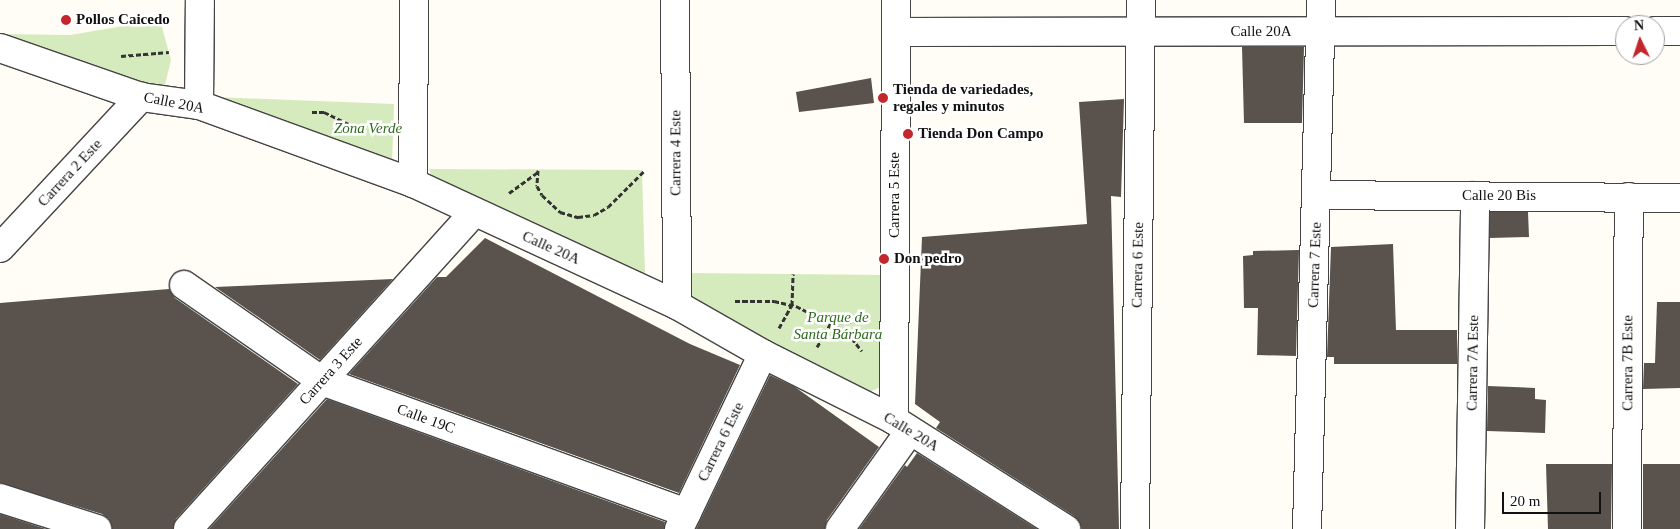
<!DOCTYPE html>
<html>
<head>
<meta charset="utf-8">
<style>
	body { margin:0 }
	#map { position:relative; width:1680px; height:529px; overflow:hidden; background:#fffdf5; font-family:Georgia,serif }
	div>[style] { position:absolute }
	.green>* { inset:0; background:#d5ebbd }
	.building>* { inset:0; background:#5a524d }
	.path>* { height:3px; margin-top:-1.5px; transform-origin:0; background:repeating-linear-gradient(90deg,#333 0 5px,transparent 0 7.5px) }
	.roads { filter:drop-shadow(1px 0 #444) drop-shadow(-1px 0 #444) drop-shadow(0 1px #444) drop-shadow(0 -1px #444) }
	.minor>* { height:28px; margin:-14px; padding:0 14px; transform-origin:14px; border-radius:14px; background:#fff }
	.dots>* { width:14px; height:14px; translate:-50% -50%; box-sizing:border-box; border:2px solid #fff; border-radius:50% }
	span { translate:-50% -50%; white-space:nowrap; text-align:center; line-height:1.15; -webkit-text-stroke:5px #fff; paint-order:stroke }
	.poi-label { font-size:15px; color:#111; font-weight:700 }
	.left { translate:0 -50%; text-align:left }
	.street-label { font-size:15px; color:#111 }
	.park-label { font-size:15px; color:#2f6b1f; font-style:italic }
	.north { position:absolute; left:1615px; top:15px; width:50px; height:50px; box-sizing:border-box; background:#fff; border:1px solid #a0a0a0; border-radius:50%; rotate:356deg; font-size:14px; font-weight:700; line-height:20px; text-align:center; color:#111 }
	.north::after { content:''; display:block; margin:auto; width:18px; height:22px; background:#c4262e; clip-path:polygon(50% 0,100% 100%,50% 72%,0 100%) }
	.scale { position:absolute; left:1502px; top:492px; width:99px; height:22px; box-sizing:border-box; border:2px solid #111; border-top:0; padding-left:6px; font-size:15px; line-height:18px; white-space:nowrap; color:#111; -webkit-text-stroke:4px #fff; paint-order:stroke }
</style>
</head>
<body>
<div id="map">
	<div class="green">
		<div style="clip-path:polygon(160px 20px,171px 60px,164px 89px,129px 87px,0 37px,0 34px,70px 35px)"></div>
		<div style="clip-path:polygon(212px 97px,394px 104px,392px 164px)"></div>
		<div style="clip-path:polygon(429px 169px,642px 170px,645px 275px,433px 180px)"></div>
		<div style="clip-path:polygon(685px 273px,889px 275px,890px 383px,860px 396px,687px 303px)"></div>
	</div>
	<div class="building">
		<div style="clip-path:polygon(1242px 47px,1304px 47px,1302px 123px,1244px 123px)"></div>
		<div style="clip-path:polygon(871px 78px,874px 103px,799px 112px,796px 92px)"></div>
		<div style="clip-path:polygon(1124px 99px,1121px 197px,1111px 196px,1119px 529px,1082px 529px,1074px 516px,936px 428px,940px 422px,915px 404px,922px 237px,1087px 224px,1079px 102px)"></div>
		<div style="clip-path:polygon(1490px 212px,1528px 212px,1529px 237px,1490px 238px)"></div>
		<div style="clip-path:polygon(485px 238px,690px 344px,740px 365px,679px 493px,349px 374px,437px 277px,446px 277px)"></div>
		<div style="clip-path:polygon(1393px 244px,1396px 330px,1457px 330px,1457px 364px,1334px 364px,1334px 357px,1327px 357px,1331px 247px)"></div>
		<div style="clip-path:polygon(1299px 250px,1296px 356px,1257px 355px,1258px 308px,1244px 308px,1243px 256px,1253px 255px,1253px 251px)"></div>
		<div style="clip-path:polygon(393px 279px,320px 360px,215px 287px)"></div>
		<div style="clip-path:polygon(169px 289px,175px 298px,298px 384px,176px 519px,173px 529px,112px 529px,109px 519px,102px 514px,0 483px,0 303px)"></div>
		<div style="clip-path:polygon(1657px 302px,1680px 302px,1680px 388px,1643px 389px,1644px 363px,1655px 363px)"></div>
		<div style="clip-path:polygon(770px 375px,795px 387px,879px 447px,827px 520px,825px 529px,696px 529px)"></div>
		<div style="clip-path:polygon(1488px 386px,1535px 388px,1535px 399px,1546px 400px,1545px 433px,1487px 431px)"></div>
		<div style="clip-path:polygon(327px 399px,665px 522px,664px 529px,209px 529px)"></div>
		<div style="clip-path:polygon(917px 453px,1037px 529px,859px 529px,905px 465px,907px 467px)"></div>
		<div style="clip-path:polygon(1546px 464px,1612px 464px,1611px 529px,1548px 529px)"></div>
		<div style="clip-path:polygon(1643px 464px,1680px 464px,1680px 529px,1643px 529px)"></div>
		<div style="clip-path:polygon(0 514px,46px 529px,0 529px)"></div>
	</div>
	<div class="path">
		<div style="left:121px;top:56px;width:48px;rotate:-4.8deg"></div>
		<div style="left:312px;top:112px;width:12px"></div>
		<div style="left:324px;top:112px;width:39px;rotate:26deg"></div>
		<div style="left:538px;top:170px;width:16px;rotate:94deg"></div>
		<div style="left:537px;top:186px;width:10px;rotate:61deg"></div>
		<div style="left:542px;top:195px;width:25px;rotate:43deg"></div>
		<div style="left:560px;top:212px;width:19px;rotate:16deg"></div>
		<div style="left:578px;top:217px;width:16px;rotate:-7deg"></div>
		<div style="left:594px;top:215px;width:16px;rotate:-30deg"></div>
		<div style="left:608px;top:207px;width:51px;rotate:-45deg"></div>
		<div style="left:509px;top:193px;width:36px;rotate:-36deg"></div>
		<div style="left:735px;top:301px;width:39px"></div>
		<div style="left:774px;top:301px;width:23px;rotate:13deg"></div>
		<div style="left:796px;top:306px;width:57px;rotate:27deg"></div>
		<div style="left:847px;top:332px;width:24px;rotate:52deg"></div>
		<div style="left:779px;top:328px;width:26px;rotate:-61deg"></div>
		<div style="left:792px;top:305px;width:31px;rotate:-88deg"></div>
		<div style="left:817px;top:347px;width:28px;rotate:-60deg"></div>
		<div style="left:831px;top:323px;width:33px;rotate:-3deg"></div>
	</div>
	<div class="roads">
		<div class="minor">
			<div style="left:675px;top:0;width:305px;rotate:89.6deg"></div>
			<div style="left:1655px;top:31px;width:25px"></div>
			<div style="left:896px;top:32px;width:729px;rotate:-0.08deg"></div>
			<div style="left:0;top:48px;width:149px;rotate:19.2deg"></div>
			<div style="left:141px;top:97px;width:59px;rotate:7.9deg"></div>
			<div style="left:199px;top:105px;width:228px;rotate:20deg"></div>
			<div style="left:413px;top:183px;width:291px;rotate:24.8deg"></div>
			<div style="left:677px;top:305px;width:99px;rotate:29.7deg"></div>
			<div style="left:763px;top:354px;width:147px;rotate:26.7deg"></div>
			<div style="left:894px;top:420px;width:204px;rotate:32.4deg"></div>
			<div style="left:199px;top:105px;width:105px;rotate:-89.5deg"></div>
			<div style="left:413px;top:183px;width:183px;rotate:-89.7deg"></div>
			<div style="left:1317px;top:195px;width:363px;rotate:0.5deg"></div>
			<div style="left:0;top:248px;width:207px;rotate:-47deg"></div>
			<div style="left:184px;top:285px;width:168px;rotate:34.8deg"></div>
			<div style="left:322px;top:381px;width:388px;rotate:19.9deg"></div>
			<div style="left:894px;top:420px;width:420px;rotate:-89.7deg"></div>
			<div style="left:0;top:498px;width:102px;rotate:17.7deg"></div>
			<div style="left:188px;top:529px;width:426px;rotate:-47.9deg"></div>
			<div style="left:679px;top:529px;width:194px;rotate:-64.4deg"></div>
			<div style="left:840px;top:529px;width:120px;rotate:-54.5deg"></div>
			<div style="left:1135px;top:529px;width:529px;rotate:-89.35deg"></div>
			<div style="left:1307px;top:529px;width:529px;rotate:-88.48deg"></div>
			<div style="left:1470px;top:529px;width:333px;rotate:-89.1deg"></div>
			<div style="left:1627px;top:529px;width:332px;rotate:-89.7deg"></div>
		</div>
	</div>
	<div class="dots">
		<div style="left:66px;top:20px;background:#c4262e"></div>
		<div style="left:883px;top:98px;background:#c4262e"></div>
		<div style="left:908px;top:134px;background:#c4262e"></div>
		<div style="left:884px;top:259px;background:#c4262e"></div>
	</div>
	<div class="poi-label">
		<span class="left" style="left:76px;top:20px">Pollos Caicedo</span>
		<span class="left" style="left:893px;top:98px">Tienda de variedades,<br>regales y minutos</span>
		<span class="left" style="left:918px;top:134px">Tienda Don Campo</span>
		<span class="left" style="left:894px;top:259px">Don pedro</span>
	</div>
	<div class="street-label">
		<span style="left:1261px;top:32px">Calle 20A</span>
		<span style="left:174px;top:103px;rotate:11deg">Calle 20A</span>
		<span style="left:676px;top:153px;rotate:-90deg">Carrera 4 Este</span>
		<span style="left:70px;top:173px;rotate:-47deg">Carrera 2 Este</span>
		<span style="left:895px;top:195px;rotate:-90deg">Carrera 5 Este</span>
		<span style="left:1499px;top:196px">Calle 20 Bis</span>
		<span style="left:551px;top:248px;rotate:24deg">Calle 20A</span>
		<span style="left:1138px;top:265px;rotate:-89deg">Carrera 6 Este</span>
		<span style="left:1315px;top:265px;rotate:-88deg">Carrera 7 Este</span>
		<span style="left:1473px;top:363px;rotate:-89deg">Carrera 7A Este</span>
		<span style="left:1628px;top:363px;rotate:-90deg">Carrera 7B Este</span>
		<span style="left:331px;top:371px;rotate:-48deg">Carrera 3 Este</span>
		<span style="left:426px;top:419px;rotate:20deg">Calle 19C</span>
		<span style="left:911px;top:432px;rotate:31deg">Calle 20A</span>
		<span style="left:721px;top:442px;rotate:-64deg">Carrera 6 Este</span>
	</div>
	<div class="park-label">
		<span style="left:368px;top:129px">Zona Verde</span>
		<span style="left:838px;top:326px">Parque de<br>Santa Bárbara</span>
	</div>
	<div class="north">N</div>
	<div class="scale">20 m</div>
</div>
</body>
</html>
